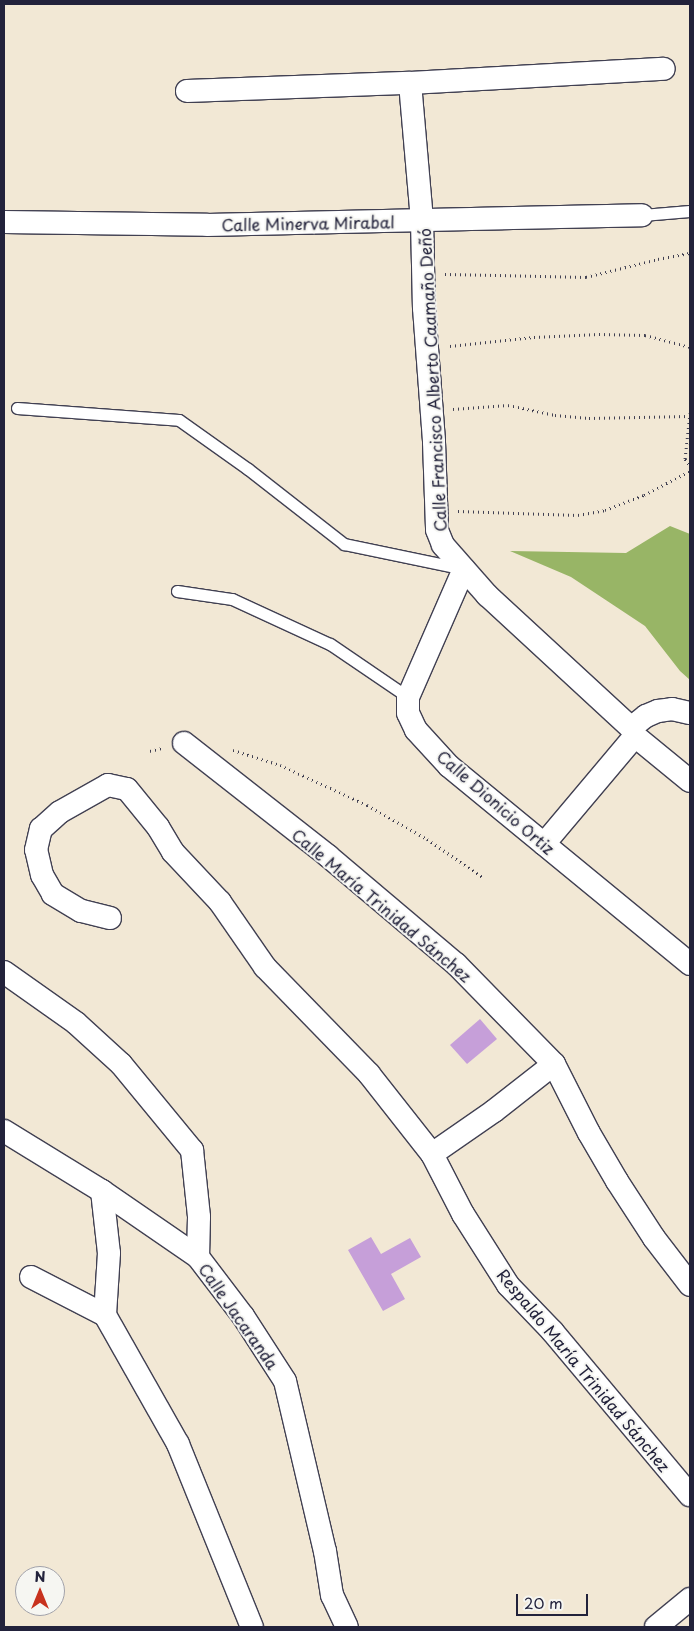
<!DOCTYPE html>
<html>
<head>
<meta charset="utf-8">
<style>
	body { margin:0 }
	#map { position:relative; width:694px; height:1631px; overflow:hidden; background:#f2e8d5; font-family:"Playpen Sans",sans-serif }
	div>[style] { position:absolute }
	.forest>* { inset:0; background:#98b566 }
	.building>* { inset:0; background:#c69fd9 }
	.path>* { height:3px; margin-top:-1.5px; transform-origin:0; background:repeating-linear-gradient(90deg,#414052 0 1px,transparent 0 5px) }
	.roads { filter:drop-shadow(1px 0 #414052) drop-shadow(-1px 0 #414052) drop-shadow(0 1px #414052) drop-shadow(0 -1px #414052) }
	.service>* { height:11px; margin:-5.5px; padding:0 5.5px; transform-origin:5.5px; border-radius:5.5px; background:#fff }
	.minor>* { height:22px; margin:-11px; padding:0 11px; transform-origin:11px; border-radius:11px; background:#fff }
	span { translate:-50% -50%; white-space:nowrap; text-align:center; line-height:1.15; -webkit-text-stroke:4px #f6f6f2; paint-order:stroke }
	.street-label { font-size:16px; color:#22223b }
	.frame { position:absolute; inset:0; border:5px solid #22223b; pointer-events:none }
	.north { position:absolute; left:15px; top:1566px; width:50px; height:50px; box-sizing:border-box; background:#f6f6f2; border:1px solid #a1a1a9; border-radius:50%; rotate:0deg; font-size:14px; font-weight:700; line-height:20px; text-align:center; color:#22223b }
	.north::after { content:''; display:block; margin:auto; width:18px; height:22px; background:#c8321e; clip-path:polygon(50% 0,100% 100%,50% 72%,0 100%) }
	.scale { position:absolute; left:516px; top:1594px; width:72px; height:22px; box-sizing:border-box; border:2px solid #22223b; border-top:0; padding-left:6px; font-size:15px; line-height:18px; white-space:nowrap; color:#22223b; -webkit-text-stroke:4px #f6f6f2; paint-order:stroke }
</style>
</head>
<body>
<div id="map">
	<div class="forest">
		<div style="clip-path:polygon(670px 526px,690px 534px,690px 680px,680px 671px,645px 626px,571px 577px,510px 551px,626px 553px)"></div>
	</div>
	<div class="building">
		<div style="clip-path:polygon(480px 1019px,497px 1039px,467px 1064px,450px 1045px)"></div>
		<div style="clip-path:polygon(371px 1237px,381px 1254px,410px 1238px,421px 1257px,391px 1274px,405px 1299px,383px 1311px,348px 1250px)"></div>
	</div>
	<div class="path">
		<div style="left:445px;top:274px;width:141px;rotate:1.2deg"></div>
		<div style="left:586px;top:277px;width:74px;rotate:-14deg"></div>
		<div style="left:658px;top:259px;width:33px;rotate:-11deg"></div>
		<div style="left:450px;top:346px;width:84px;rotate:-6.1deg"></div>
		<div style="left:534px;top:337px;width:65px;rotate:-2.6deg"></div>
		<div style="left:599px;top:334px;width:46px;rotate:1.2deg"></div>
		<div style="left:645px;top:335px;width:47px;rotate:14.9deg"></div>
		<div style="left:453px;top:409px;width:55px;rotate:-4.2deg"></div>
		<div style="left:508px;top:405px;width:48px;rotate:12deg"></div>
		<div style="left:555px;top:415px;width:34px;rotate:5deg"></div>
		<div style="left:589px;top:418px;width:100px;rotate:-1.1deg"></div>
		<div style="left:690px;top:413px;width:46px;rotate:96.2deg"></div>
		<div style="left:685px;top:459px;width:5px"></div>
		<div style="left:685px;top:459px;width:9px;rotate:54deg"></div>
		<div style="left:458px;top:511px;width:120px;rotate:1.9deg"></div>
		<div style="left:578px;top:515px;width:27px;rotate:-10deg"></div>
		<div style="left:605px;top:510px;width:42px;rotate:-21deg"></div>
		<div style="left:644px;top:495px;width:52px;rotate:-27.6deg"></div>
		<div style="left:233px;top:750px;width:49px;rotate:17.7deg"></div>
		<div style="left:280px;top:765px;width:96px;rotate:24.7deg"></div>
		<div style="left:367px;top:805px;width:69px;rotate:29.5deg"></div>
		<div style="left:427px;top:839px;width:69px;rotate:34.4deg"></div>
		<div style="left:150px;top:751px;width:12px;rotate:-14deg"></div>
	</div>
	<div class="roads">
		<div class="service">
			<div style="left:642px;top:215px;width:48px;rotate:-4.8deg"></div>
			<div style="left:17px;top:408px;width:162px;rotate:4.2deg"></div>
			<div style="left:179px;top:420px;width:85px;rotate:35.4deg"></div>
			<div style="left:248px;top:469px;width:122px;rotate:38deg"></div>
			<div style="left:344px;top:544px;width:118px;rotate:11.7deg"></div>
			<div style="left:177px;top:591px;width:56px;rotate:8.3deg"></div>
			<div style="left:232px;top:599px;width:108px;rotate:24.7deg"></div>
			<div style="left:330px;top:644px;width:94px;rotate:34.2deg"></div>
		</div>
		<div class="minor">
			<div style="left:410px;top:83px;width:139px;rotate:85deg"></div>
			<div style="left:422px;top:221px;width:87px;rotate:88.7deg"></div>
			<div style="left:424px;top:308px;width:134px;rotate:85.7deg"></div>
			<div style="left:434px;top:442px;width:88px;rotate:88deg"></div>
			<div style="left:437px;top:530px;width:16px;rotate:68deg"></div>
			<div style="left:443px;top:545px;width:67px;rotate:48.7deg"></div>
			<div style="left:487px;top:595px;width:196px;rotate:42.7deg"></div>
			<div style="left:631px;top:728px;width:9px;rotate:63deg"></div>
			<div style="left:635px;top:736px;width:71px;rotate:39.3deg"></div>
			<div style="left:187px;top:91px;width:223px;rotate:-2.1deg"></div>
			<div style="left:410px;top:83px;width:254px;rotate:-3.2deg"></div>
			<div style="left:4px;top:222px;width:203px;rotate:0.8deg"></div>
			<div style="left:207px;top:225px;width:435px;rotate:-1.3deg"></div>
			<div style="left:464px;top:569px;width:140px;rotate:113.6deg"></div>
			<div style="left:408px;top:697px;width:16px;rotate:90deg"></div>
			<div style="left:408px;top:713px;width:19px;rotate:65deg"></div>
			<div style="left:416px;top:730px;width:49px;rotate:47.5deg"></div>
			<div style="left:449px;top:766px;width:312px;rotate:39.4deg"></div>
			<div style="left:631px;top:728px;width:19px;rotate:-39deg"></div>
			<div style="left:646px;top:716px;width:13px;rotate:-23deg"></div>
			<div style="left:658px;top:711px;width:14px;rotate:-8deg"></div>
			<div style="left:672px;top:709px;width:18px;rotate:13deg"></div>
			<div style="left:184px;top:743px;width:183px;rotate:38.1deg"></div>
			<div style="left:328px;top:856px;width:167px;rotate:40.2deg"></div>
			<div style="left:456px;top:964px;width:140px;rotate:45.6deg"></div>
			<div style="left:554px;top:1064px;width:77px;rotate:63.1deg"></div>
			<div style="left:589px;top:1133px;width:56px;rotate:59.7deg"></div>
			<div style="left:617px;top:1181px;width:68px;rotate:57deg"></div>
			<div style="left:654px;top:1238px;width:59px;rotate:52.5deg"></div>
			<div style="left:544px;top:844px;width:141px;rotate:-49.9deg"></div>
			<div style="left:110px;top:918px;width:30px;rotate:-166deg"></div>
			<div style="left:81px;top:911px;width:33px;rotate:-149deg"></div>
			<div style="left:53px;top:894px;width:22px;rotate:-120deg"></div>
			<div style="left:42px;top:875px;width:26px;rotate:-103deg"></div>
			<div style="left:36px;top:850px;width:22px;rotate:-77deg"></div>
			<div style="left:41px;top:829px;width:25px;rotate:-42deg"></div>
			<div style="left:60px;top:812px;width:55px;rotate:-29.4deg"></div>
			<div style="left:108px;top:785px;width:19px;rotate:12deg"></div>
			<div style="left:127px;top:789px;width:49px;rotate:50.8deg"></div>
			<div style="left:158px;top:827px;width:29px;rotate:59deg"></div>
			<div style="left:173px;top:852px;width:69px;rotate:46.8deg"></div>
			<div style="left:220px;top:902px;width:79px;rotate:55.3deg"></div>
			<div style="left:265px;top:967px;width:149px;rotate:45.8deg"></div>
			<div style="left:369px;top:1074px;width:102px;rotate:51.8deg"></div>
			<div style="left:432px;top:1154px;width:68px;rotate:62.7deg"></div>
			<div style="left:463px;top:1214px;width:84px;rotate:57.6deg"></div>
			<div style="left:508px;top:1285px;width:65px;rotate:46.2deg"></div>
			<div style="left:553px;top:1332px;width:213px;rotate:50deg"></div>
			<div style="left:4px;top:972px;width:88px;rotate:35.3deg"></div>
			<div style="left:76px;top:1023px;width:61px;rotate:42.3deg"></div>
			<div style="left:121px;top:1064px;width:112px;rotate:50.5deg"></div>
			<div style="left:192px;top:1150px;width:67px;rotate:84deg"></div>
			<div style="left:199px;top:1217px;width:40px;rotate:91.4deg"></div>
			<div style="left:4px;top:1131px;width:115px;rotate:31.5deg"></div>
			<div style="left:102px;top:1191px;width:116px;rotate:34.5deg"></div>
			<div style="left:198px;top:1257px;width:74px;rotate:52.7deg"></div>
			<div style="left:243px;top:1316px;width:77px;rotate:57.1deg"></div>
			<div style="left:285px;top:1381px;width:175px;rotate:76.8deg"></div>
			<div style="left:325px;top:1551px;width:45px;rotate:81deg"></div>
			<div style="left:332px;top:1595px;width:35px;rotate:65deg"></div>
			<div style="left:432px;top:1154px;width:75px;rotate:-34.7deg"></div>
			<div style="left:494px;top:1111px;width:76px;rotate:-38.1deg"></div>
			<div style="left:102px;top:1191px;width:62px;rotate:83.6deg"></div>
			<div style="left:109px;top:1253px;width:62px;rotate:93.7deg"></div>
			<div style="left:31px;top:1277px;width:83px;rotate:27.2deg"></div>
			<div style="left:105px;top:1315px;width:148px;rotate:60.5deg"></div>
			<div style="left:178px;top:1444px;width:197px;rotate:68deg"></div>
			<div style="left:656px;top:1627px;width:44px;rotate:-39.5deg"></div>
		</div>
	</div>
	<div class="street-label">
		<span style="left:308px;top:223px;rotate:-1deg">Calle Minerva Mirabal</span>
		<span style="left:432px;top:380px;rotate:-93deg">Calle Francisco Alberto Caamaño Deñó</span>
		<span style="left:496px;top:802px;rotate:41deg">Calle Dionicio Ortiz</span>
		<span style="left:382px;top:905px;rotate:40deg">Calle María Trinidad Sánchez</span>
		<span style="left:239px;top:1316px;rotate:55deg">Calle Jacaranda</span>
		<span style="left:584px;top:1370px;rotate:50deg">Respaldo María Trinidad Sánchez</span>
	</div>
	<div class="frame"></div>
	<div class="north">N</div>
	<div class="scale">20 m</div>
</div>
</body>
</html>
